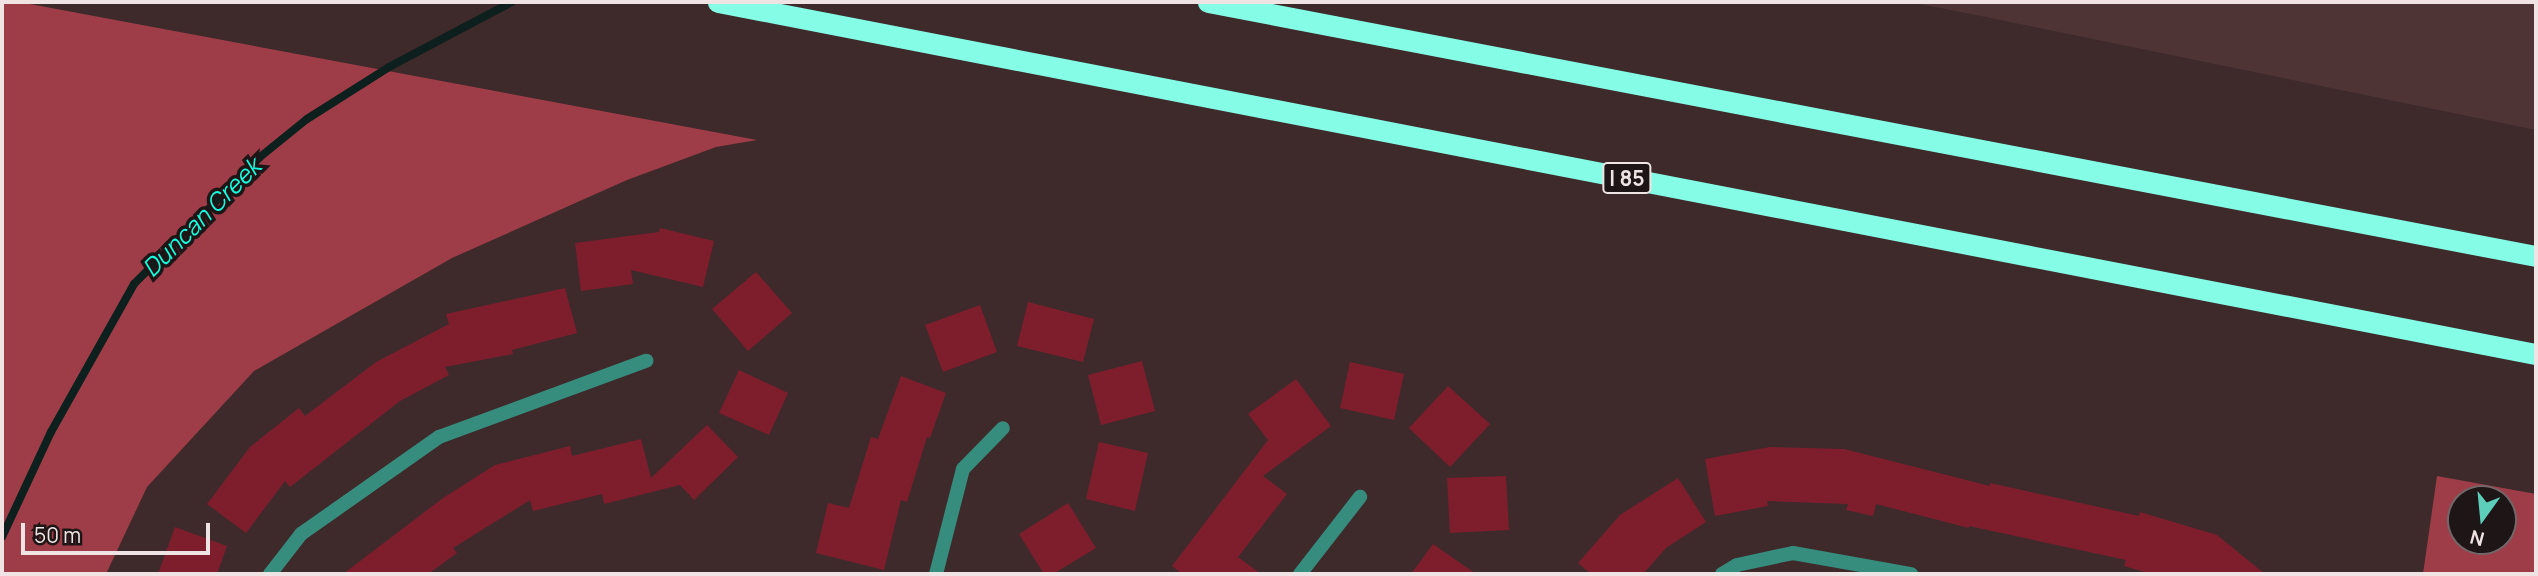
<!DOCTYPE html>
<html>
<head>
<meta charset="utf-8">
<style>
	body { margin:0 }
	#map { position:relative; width:2538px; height:576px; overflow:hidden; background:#3e2a2b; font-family:Manrope,sans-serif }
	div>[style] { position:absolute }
	.built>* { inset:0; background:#4e3435 }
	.forest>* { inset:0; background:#9e3d47 }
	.stream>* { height:8px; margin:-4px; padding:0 4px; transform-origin:4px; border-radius:4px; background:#0e201d }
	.building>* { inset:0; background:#7e1e2d }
	.street>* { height:14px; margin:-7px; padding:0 7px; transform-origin:7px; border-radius:7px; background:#368c7d }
	.highway>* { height:21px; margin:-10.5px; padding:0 10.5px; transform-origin:10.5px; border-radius:10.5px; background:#85fde6 }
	span { translate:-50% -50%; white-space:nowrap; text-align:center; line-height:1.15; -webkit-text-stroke:7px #1e1516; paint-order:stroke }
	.shield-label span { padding:2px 5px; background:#1e1516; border:2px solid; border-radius:5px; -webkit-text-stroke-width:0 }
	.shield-label { font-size:21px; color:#f0e3e3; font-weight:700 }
	.water-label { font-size:24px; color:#17fcde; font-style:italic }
	.frame { position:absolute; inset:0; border:4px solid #f0e3e3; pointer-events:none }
	.north { position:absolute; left:2447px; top:485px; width:70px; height:70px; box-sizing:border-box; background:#1e1516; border:2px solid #726768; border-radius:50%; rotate:195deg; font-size:19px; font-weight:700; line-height:28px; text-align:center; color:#f0e3e3 }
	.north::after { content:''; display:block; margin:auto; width:24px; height:32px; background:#5cceba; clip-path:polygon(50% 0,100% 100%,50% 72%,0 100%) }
	.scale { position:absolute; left:21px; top:523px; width:189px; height:32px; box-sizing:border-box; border:4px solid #f0e3e3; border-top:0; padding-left:9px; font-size:21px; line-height:24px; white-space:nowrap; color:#f0e3e3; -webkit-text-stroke:5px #1e1516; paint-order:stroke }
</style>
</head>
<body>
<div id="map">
	<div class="built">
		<div style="clip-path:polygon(1910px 2px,2536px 2px,2536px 130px,1981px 16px)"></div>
	</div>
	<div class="forest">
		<div style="clip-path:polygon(2px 2px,19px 2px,757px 140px,716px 147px,627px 180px,452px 258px,254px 371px,147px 487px,106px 574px,2px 574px)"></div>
		<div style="clip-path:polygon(evenodd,2437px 476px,2536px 494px,2536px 574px,2423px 574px,2437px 476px,2461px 499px,2503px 499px,2503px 541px,2461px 541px,2461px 499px)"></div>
	</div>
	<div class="stream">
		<div style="left:2px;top:537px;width:116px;rotate:-65deg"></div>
		<div style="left:51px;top:432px;width:170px;rotate:-60.7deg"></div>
		<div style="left:134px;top:284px;width:179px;rotate:-45.2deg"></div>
		<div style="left:260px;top:157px;width:60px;rotate:-39deg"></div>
		<div style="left:307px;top:119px;width:97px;rotate:-32.4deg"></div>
		<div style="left:389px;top:67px;width:139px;rotate:-27.9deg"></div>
	</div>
	<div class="building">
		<div style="clip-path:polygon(660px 228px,714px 241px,703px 287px,631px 270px,633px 284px,581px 291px,575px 243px,659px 232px)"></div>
		<div style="clip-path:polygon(756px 272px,792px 313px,748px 351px,712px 309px)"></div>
		<div style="clip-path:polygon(565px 288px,577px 333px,512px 350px,513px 354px,445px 367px,449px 375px,400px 401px,290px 487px,285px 481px,246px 533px,207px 504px,250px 447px,299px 408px,305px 416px,376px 362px,449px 324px,446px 314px)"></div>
		<div style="clip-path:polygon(1028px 302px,1094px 319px,1083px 362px,1017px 346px)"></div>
		<div style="clip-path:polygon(980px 305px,997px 352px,943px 372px,925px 325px)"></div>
		<div style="clip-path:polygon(1142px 361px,1155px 411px,1101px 425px,1088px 375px)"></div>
		<div style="clip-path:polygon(1350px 362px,1404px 374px,1394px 420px,1340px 408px)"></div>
		<div style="clip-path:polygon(739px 370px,788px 393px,769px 435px,719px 413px)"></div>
		<div style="clip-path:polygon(901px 376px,946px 393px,930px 438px,927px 437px,907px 502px,901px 500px,884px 570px,816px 553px,828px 503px,849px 508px,871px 437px,878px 439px)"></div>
		<div style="clip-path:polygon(1296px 379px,1331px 426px,1263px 476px,1287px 494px,1238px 557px,1261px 574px,1182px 574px,1172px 566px,1268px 440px,1248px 414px)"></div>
		<div style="clip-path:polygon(1448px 386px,1490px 424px,1450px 467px,1409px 428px)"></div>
		<div style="clip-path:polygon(707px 425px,738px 457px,694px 500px,680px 485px,604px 504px,602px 494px,533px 511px,530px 500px,453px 548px,457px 553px,428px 574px,343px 574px,443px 498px,495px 465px,570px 446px,572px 456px,641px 439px,651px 478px)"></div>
		<div style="clip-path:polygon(1099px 442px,1148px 453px,1135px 511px,1086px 499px)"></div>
		<div style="clip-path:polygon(1770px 447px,1844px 449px,1990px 486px,1990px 483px,2139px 516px,2140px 512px,2217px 535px,2265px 574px,2152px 574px,2124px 566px,2126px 560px,1969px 526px,1969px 528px,1876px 504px,1873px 516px,1846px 510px,1848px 504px,1767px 501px,1768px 506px,1715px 516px,1705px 459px)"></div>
		<div style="clip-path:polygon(1506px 476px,1509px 530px,1450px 533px,1447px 478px)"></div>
		<div style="clip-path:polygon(1678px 478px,1706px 522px,1666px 548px,1643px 574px,1591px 574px,1578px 563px,1620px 515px)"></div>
		<div style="clip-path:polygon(1068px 503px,1096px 548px,1053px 574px,1044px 574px,1019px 534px)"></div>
		<div style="clip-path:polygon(175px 527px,227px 546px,217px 574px,158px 574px)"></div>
		<div style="clip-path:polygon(1433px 544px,1476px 574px,1411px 574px)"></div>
	</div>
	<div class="street">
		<div style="left:270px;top:574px;width:51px;rotate:-52.2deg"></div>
		<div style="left:301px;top:534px;width:169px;rotate:-35.1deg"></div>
		<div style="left:439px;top:437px;width:221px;rotate:-20.2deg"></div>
		<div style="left:936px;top:574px;width:108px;rotate:-75.6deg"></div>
		<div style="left:963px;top:469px;width:57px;rotate:-45.7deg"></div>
		<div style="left:1300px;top:574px;width:98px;rotate:-52.1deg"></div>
		<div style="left:1722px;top:574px;width:17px;rotate:-31deg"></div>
		<div style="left:1737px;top:565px;width:57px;rotate:-12.1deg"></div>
		<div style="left:1793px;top:553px;width:120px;rotate:10.1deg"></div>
	</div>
	<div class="highway">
		<div style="left:718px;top:2px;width:1852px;rotate:10.96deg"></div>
		<div style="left:1208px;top:2px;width:1352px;rotate:10.83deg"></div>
	</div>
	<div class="shield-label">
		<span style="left:1627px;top:178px">I 85</span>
	</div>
	<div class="water-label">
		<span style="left:201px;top:217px;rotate:-45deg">Duncan Creek</span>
	</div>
	<div class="frame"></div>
	<div class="north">N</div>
	<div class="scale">50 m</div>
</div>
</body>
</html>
